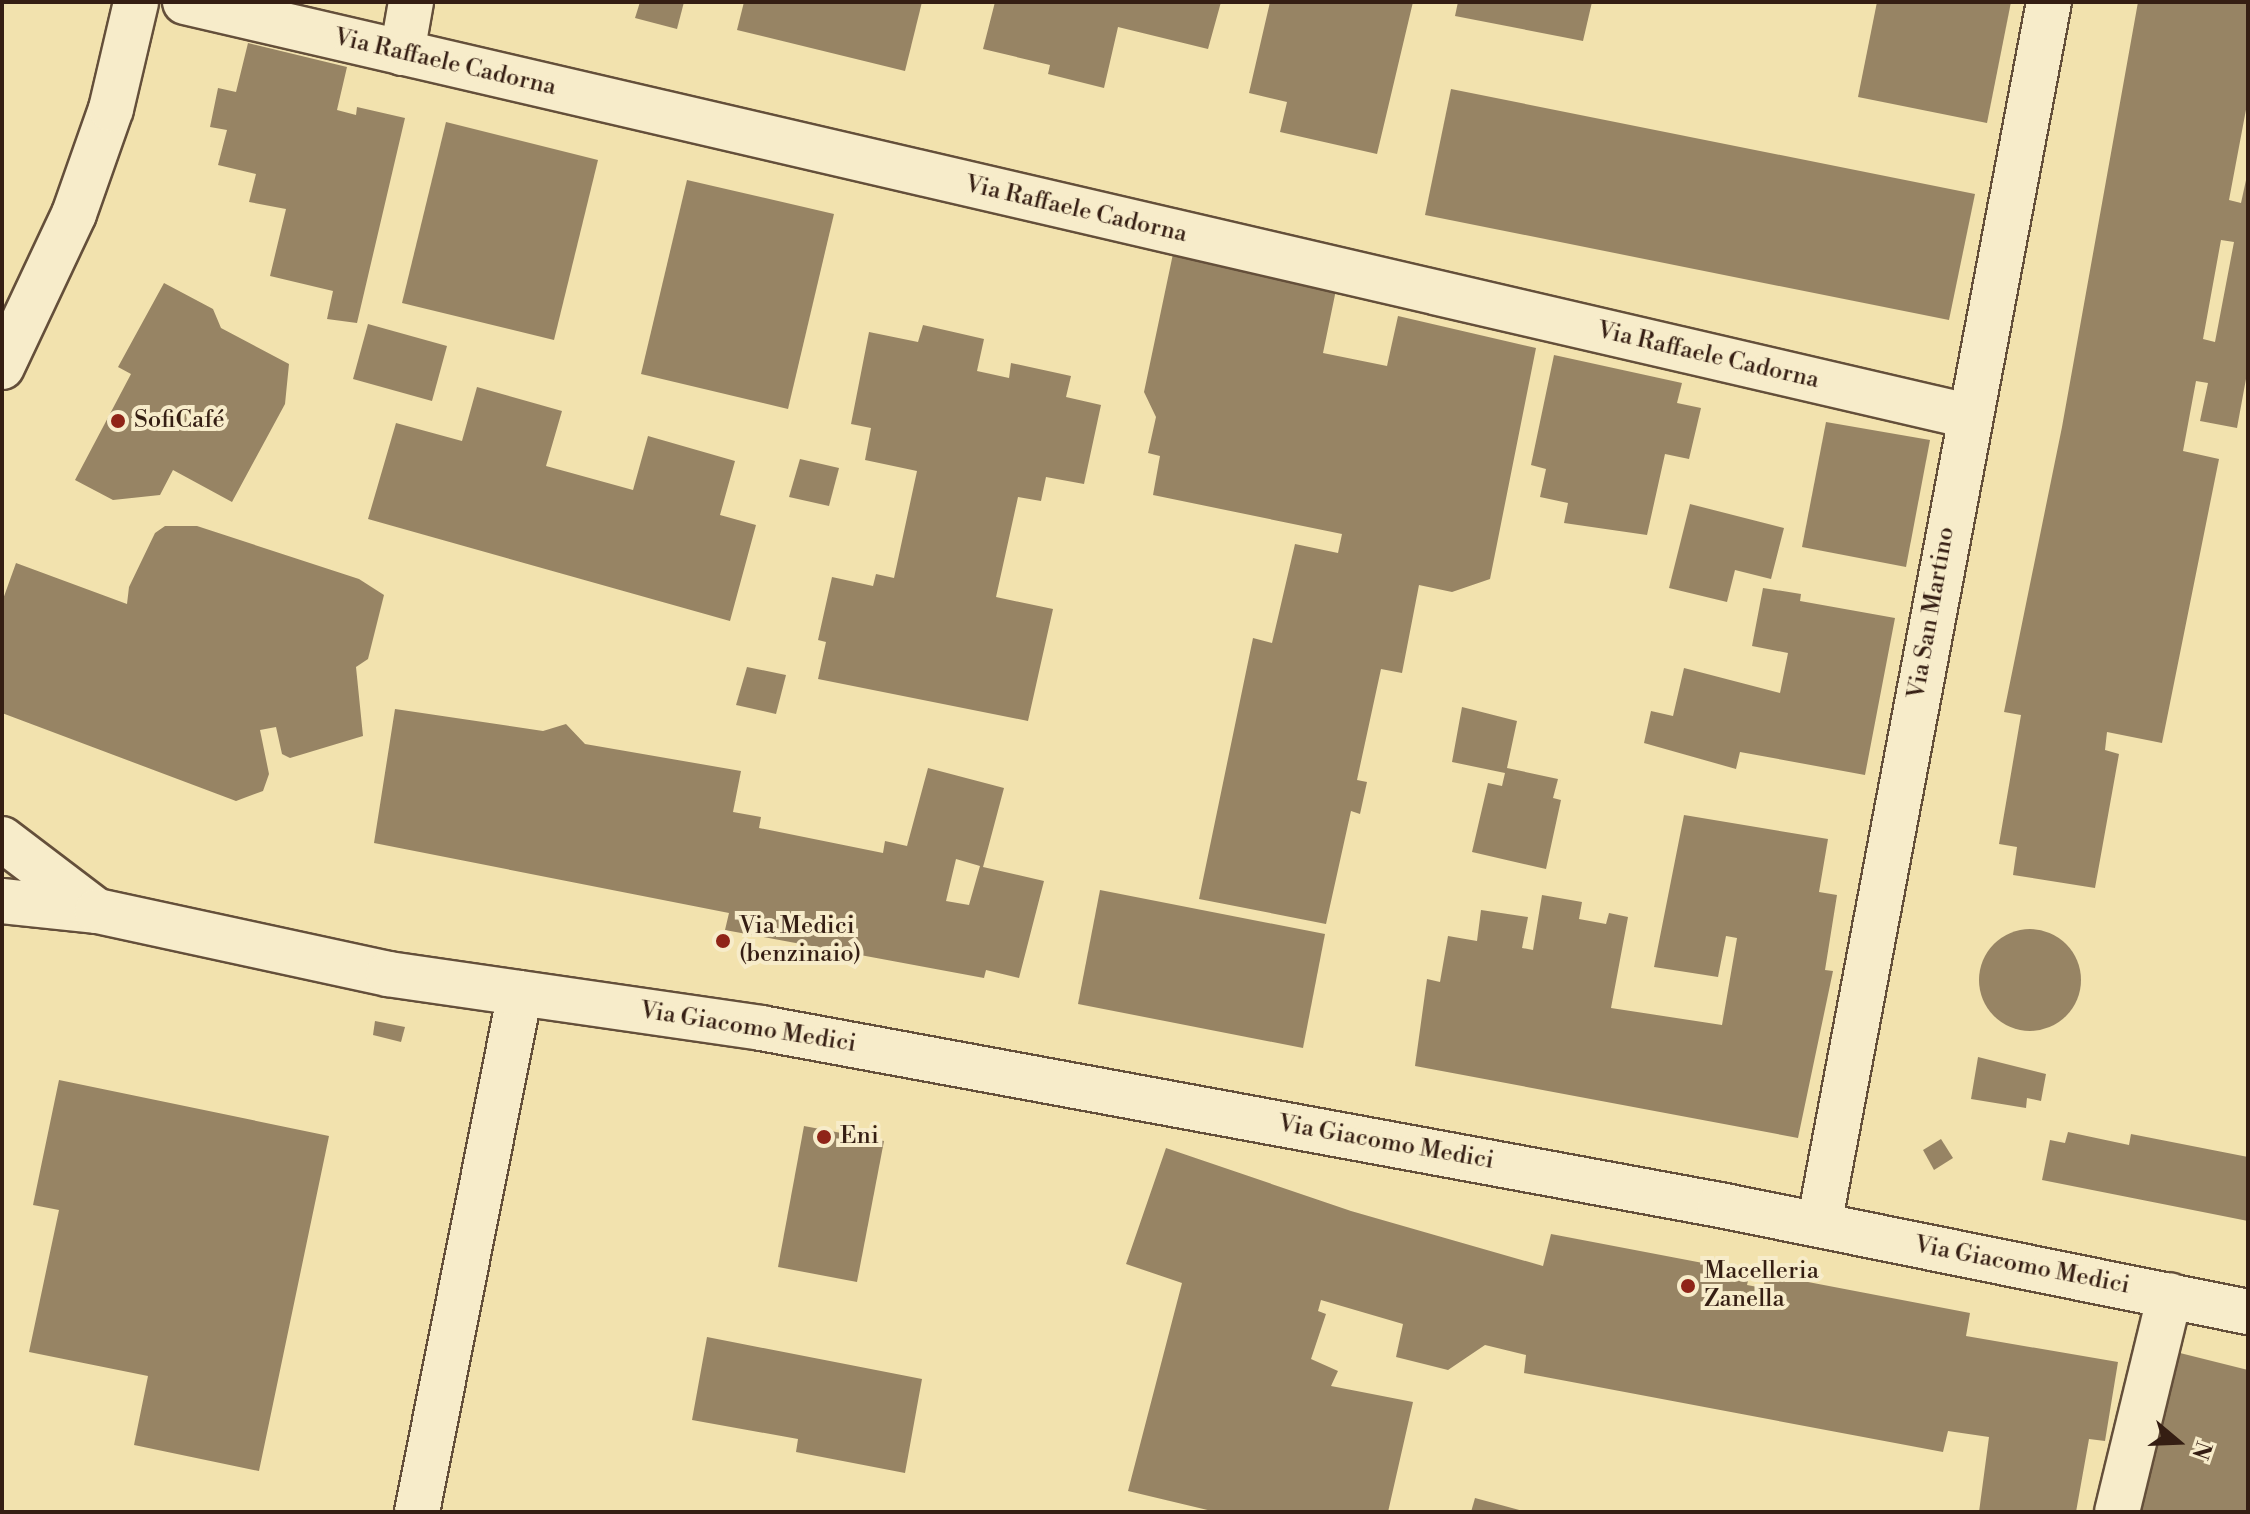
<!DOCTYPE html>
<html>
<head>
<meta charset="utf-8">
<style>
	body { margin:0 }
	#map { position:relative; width:2250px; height:1514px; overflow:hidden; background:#f2e2ae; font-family:"Libre Bodoni",serif }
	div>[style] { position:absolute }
	.building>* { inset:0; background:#978464 }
	.round { border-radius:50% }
	.roads { filter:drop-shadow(2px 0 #644f3a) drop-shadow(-2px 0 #644f3a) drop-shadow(0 2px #644f3a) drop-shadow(0 -2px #644f3a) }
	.minor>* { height:44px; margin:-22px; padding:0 22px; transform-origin:22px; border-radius:22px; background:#f7ecca }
	.secondary>* { height:44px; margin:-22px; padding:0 22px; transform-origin:22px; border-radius:22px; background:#f7ecca }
	.dots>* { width:22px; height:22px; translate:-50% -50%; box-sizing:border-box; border:4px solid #f7ecca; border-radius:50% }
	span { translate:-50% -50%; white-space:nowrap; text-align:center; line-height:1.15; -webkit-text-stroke:8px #f7ecca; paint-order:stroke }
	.street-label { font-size:24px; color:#351e13 }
	.poi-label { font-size:24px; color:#351e13 }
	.left { translate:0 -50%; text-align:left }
	.frame { position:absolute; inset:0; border:4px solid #351e13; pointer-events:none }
	.north { position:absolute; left:2138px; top:1402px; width:80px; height:80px; -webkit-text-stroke:6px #f7ecca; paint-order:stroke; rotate:109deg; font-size:22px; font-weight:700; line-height:32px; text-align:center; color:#351e13 }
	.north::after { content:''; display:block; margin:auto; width:28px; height:36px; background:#351e13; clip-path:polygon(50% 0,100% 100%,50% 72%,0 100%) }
</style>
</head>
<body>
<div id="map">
	<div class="building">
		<div style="clip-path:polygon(640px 2px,684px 2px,677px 29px,635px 18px)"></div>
		<div style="clip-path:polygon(744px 2px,922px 2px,905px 71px,737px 30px)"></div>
		<div style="clip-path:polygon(995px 2px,1221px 2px,1208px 49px,1118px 27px,1104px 88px,1048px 74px,1050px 65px,983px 49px)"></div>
		<div style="clip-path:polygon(1270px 2px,1413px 2px,1377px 154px,1280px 132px,1287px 102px,1249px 93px)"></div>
		<div style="clip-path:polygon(1458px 2px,1592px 2px,1583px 41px,1455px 16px)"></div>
		<div style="clip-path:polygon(1877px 2px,2011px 2px,1987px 123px,1858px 97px)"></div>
		<div style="clip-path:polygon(evenodd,2138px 2px,2248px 2px,2248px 99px,2229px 200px,2241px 203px,2248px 171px,2248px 368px,2237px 428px,2200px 421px,2208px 383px,2196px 381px,2183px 451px,2219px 459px,2162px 743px,2107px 732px,2105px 750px,2119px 754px,2095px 888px,2013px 875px,2017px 847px,1999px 844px,2021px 715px,2004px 712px,2062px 427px,2138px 2px,2221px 240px,2234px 242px,2215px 342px,2203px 339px,2221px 240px)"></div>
		<div style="clip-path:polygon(248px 43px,347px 67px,337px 110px,356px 115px,357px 107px,405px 118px,357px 323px,327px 319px,333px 291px,270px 276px,286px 209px,249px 202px,256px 174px,218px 165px,227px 130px,210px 127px,218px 88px,236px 92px)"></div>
		<div style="clip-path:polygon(1451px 89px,1975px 194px,1949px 320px,1425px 215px)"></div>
		<div style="clip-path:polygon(446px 122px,598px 160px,554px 340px,402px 303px)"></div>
		<div style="clip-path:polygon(687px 180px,834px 214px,788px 409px,641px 374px)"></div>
		<div style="clip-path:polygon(1174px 249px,1337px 285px,1323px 353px,1387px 366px,1398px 316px,1536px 348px,1490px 579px,1452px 592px,1419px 585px,1402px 673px,1381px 669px,1357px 780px,1367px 782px,1360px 814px,1351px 811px,1326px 924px,1199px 899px,1253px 638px,1272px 643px,1295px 544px,1338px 553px,1342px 534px,1153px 495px,1160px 456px,1148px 453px,1156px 417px,1144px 392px)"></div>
		<div style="clip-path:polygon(164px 283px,213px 309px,221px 328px,289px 364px,285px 404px,232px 502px,173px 470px,160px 495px,113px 500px,75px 480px,131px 374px,118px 367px)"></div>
		<div style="clip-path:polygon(368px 324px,447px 346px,432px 401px,353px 379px)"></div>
		<div style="clip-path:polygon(923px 325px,984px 339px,977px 371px,1009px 378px,1011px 363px,1071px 376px,1066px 397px,1101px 405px,1084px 484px,1046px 477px,1041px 501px,1018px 497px,996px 597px,1053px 609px,1028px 721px,818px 679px,826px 642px,818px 640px,832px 577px,873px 586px,876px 574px,894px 578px,917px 471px,865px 460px,871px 428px,851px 424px,869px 332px,918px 342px)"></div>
		<div style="clip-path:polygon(1554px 355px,1682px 383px,1677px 403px,1701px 408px,1689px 459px,1665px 454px,1647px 535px,1564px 523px,1568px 503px,1540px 497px,1546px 469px,1531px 465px)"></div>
		<div style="clip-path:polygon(477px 387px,562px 411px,546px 466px,633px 490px,648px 436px,735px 461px,720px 515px,756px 525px,730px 621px,368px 519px,396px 423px,462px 441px)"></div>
		<div style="clip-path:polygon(1826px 422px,1930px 440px,1906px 567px,1802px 547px)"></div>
		<div style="clip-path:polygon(800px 459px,839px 468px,829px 506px,789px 497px)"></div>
		<div style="clip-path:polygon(1690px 504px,1784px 528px,1771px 579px,1735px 570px,1727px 602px,1669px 588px)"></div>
		<div style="clip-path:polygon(165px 526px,197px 526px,359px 579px,384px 595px,368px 659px,356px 667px,363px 736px,290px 758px,282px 754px,276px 727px,260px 730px,269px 774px,263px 791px,236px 801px,2px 713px,2px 602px,16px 563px,127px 604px,129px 587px,155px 533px)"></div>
		<div style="clip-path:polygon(1763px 588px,1801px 594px,1800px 601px,1895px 618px,1865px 775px,1740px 752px,1736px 769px,1644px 743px,1651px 711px,1673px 716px,1684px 668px,1780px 693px,1788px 653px,1752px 646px)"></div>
		<div style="clip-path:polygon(747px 667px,786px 675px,776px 714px,736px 705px)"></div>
		<div style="clip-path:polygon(1462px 707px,1517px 721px,1507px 768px,1558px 779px,1553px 798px,1561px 800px,1546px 869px,1472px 852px,1488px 783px,1502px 786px,1505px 773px,1452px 762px)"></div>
		<div style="clip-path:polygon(evenodd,395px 709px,543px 731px,566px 724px,585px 744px,741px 771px,733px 812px,761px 817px,759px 828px,883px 853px,885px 841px,907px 846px,928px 768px,1004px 788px,983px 867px,1044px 881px,1019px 978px,986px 970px,984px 978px,725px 930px,729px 913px,374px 843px,395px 709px,956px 859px,980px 866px,969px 905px,946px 901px,956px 859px)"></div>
		<div style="clip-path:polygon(1684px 815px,1828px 839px,1819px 892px,1837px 895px,1825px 970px,1833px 971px,1798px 1138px,1415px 1066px,1427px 979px,1440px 982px,1448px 936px,1477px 941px,1481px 910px,1528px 917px,1522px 948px,1533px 950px,1542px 895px,1582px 902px,1579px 919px,1606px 924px,1609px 913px,1628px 917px,1611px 1008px,1722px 1025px,1737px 938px,1726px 936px,1718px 977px,1654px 967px)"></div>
		<div style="clip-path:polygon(1100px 890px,1325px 934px,1303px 1048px,1078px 1004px)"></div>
		<div class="round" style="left:1979px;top:929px;width:102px;height:102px"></div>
		<div style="clip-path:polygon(375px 1021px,405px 1027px,401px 1042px,373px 1035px)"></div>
		<div style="clip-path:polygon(1978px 1057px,2046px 1074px,2041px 1101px,2027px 1098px,2026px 1108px,1971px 1099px)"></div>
		<div style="clip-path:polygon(59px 1080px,329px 1136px,259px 1471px,134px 1445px,148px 1376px,29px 1352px,59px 1210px,33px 1205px)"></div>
		<div style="clip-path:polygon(804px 1126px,884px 1141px,857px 1282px,778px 1267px)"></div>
		<div style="clip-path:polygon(2068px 1132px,2129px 1145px,2131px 1134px,2248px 1157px,2248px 1221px,2042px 1180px,2050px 1140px,2065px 1143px)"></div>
		<div style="clip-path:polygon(1941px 1139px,1953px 1158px,1934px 1170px,1923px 1150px)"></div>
		<div style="clip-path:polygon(1166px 1148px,1351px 1211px,1543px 1266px,1551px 1234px,1750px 1272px,1747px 1285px,1763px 1288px,1766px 1274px,1970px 1313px,1966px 1336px,2118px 1362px,2105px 1441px,2089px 1439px,2076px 1512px,1979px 1512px,1989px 1437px,1948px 1431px,1943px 1452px,1524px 1373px,1526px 1355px,1485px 1345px,1448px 1370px,1396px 1357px,1403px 1324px,1321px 1300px,1318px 1311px,1326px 1314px,1311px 1359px,1338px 1371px,1331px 1386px,1413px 1402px,1388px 1512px,1216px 1512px,1128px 1491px,1182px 1283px,1126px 1264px)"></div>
		<div style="clip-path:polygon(707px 1337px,922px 1379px,905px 1473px,796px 1452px,798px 1439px,692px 1420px)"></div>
		<div style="clip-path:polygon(2180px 1353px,2248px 1370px,2248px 1512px,2138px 1512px)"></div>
		<div style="clip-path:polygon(1475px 1498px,1523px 1511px,1523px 1512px,1471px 1512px)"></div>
	</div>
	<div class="roads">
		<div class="minor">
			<div style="left:185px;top:2px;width:1830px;rotate:13.07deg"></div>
			<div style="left:402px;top:53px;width:52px;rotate:-80deg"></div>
			<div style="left:1819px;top:1225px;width:1244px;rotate:-79.35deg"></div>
			<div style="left:417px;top:1512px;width:529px;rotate:-78.78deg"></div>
			<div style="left:2117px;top:1512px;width:223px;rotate:-76.3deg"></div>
		</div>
		<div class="secondary">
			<div style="left:2px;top:367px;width:169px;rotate:-64.8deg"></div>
			<div style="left:74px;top:214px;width:111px;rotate:-70.6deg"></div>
			<div style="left:111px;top:109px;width:110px;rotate:-76.8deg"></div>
			<div style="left:2px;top:839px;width:119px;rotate:37.2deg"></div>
			<div style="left:2px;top:901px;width:96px;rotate:6deg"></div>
			<div style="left:97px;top:911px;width:298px;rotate:12.2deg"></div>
			<div style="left:388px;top:974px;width:377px;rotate:8.2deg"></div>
			<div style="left:761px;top:1028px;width:975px;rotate:10.46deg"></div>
			<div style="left:1720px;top:1205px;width:539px;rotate:11.46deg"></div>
		</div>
	</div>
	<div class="dots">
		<div style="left:118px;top:421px;background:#8f2418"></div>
		<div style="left:723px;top:941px;background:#8f2418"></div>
		<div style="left:824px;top:1137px;background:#8f2418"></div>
		<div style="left:1688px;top:1286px;background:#8f2418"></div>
	</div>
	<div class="street-label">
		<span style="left:445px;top:63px;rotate:13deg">Via Raffaele Cadorna</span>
		<span style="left:1076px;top:210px;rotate:13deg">Via Raffaele Cadorna</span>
		<span style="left:1708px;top:356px;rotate:13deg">Via Raffaele Cadorna</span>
		<span style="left:1932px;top:613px;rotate:-80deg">Via San Martino</span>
		<span style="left:748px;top:1028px;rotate:9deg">Via Giacomo Medici</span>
		<span style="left:1386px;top:1143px;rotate:10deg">Via Giacomo Medici</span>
		<span style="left:2022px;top:1266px;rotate:11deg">Via Giacomo Medici</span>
	</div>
	<div class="poi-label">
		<span class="left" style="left:134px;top:421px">SofiCafé</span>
		<span class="left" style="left:739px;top:941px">Via Medici<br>(benzinaio)</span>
		<span class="left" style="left:840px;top:1137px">Eni</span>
		<span class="left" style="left:1704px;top:1286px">Macelleria<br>Zanella</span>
	</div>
	<div class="frame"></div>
	<div class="north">N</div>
</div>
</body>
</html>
